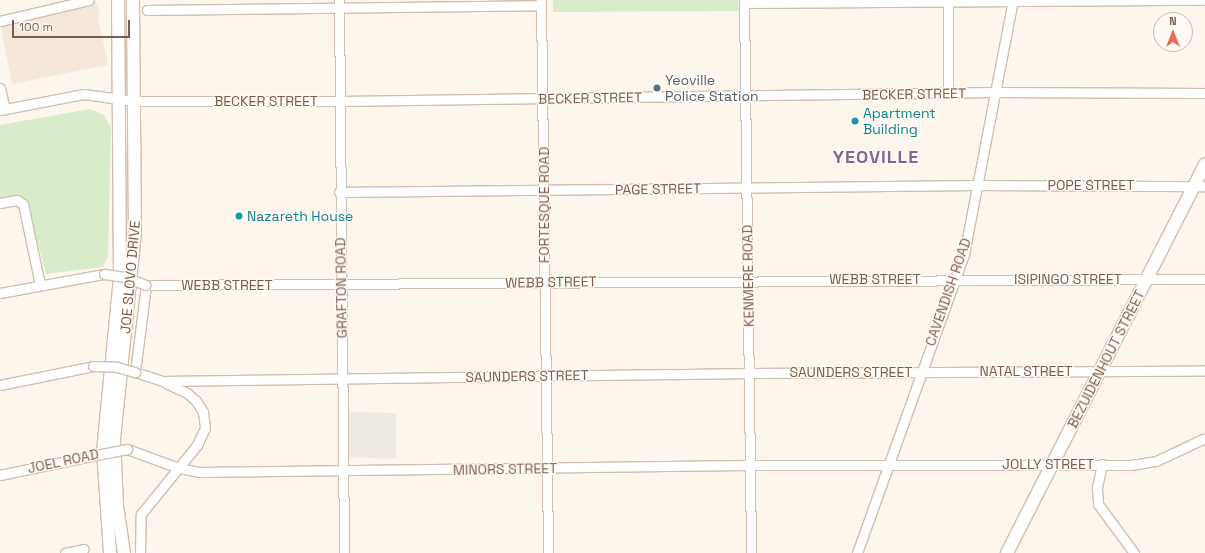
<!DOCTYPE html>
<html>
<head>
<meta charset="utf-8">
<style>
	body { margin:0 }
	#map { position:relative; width:1205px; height:553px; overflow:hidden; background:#fdf6ec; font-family:"Space Grotesk",sans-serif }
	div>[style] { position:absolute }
	.residential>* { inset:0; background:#f5e8da }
	.industrial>* { inset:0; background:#efe9e4 }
	.green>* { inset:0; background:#d8ecc9 }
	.roads { filter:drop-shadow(1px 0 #d1beb0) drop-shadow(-1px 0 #d1beb0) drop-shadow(0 1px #d1beb0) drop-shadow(0 -1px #d1beb0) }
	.street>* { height:9px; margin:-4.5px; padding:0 4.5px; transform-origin:4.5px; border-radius:4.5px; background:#fff }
	.secondary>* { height:12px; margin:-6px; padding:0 6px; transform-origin:6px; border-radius:6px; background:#fff }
	.bridges { filter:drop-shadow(1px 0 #d1beb0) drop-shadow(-1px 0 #d1beb0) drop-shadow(0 1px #d1beb0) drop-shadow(0 -1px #d1beb0) }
	.street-bridge>* { height:9px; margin:-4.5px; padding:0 4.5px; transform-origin:4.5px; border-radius:4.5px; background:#fff }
	.dots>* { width:11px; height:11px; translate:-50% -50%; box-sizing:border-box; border:2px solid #fffaf3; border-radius:50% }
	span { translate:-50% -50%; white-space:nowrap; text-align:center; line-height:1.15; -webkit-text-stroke:3px #fffaf3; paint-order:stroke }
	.service-label { font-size:14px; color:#4e5e75 }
	.left { translate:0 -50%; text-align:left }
	.street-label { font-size:14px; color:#7a5c4d }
	.culture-label { font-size:14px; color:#0d838f }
	.district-label { font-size:18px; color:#846695; font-weight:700; letter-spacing:1px }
	.north { position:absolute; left:1153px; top:12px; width:40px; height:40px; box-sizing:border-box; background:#fffaf3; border:1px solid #cabbb1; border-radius:50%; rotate:0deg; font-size:11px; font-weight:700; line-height:16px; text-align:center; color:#7a5c4d }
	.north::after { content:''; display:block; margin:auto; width:14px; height:18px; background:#e76f51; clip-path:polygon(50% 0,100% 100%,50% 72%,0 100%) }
	.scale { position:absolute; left:12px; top:20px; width:118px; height:18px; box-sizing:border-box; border:2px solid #7a5c4d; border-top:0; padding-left:5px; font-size:12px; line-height:14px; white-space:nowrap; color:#7a5c4d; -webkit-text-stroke:3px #fffaf3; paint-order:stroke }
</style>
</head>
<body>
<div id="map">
	<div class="residential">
		<div style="clip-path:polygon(89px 0,95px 0,100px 13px,98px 17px,108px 65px,12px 84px,0 22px)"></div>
	</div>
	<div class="industrial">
		<div style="clip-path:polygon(347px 412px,396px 413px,396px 459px,348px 457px)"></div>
	</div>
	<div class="green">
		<div style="clip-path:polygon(553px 0,738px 0,739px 11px,553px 12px)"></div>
		<div style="clip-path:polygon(90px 109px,104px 115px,111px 128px,108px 256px,103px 267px,46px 274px,26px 199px,0 202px,0 125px)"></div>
	</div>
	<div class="roads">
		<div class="street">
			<div style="left:339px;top:0;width:553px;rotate:89.48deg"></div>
			<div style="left:541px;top:0;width:553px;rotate:89.27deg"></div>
			<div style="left:744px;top:0;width:553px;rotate:89.27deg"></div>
			<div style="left:744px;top:3px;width:461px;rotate:-0.4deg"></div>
			<div style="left:147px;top:10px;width:394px;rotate:-0.7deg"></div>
			<div style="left:0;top:21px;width:91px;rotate:-13.3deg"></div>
			<div style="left:0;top:88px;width:22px;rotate:77deg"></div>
			<div style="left:948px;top:93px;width:93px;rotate:-90deg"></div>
			<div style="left:0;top:110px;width:86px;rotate:-10.8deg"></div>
			<div style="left:84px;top:94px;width:50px;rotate:8deg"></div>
			<div style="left:134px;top:101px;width:206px"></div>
			<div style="left:340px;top:101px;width:654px;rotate:-0.79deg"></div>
			<div style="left:994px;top:92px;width:211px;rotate:0.3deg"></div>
			<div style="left:339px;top:192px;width:638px;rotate:-0.63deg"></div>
			<div style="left:977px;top:185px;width:228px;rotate:0.3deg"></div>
			<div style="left:0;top:203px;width:17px;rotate:-10deg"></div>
			<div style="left:17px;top:200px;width:7px;rotate:34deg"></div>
			<div style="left:23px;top:204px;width:83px;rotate:78.1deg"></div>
			<div style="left:1205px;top:279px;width:1059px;rotate:179.68deg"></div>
			<div style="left:146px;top:285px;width:88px;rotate:97.2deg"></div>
			<div style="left:135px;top:372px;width:29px;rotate:18deg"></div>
			<div style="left:163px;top:381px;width:586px;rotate:-0.78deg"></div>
			<div style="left:749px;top:373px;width:456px;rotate:-0.3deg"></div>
			<div style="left:0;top:293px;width:106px;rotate:-10.4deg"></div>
			<div style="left:0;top:385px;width:95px;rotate:-11.5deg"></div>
			<div style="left:127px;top:449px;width:55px;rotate:20.1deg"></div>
			<div style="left:179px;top:468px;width:20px;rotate:11deg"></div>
			<div style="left:199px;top:472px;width:551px;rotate:-0.73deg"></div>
			<div style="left:750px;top:465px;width:381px"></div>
			<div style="left:1131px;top:465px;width:25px;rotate:-9deg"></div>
			<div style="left:1156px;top:461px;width:54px;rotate:-25.1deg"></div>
			<div style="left:1102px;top:464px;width:25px;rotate:102deg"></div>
			<div style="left:1097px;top:488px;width:16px;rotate:86deg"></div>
			<div style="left:1098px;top:504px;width:61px;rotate:53.7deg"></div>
			<div style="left:0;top:475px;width:88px;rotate:-11.8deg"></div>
			<div style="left:65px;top:553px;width:19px;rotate:-12deg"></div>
			<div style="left:140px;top:553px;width:39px;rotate:-89deg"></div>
			<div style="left:141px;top:514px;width:89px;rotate:-50.9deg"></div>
			<div style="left:197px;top:445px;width:19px;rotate:-65deg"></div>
			<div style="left:205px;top:428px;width:16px;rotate:-97deg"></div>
			<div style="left:203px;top:412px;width:13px;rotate:-122deg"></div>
			<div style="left:196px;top:401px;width:12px;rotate:-138deg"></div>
			<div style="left:187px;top:393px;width:23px;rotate:-155deg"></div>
			<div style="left:857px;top:553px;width:318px;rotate:-70.3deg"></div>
			<div style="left:964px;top:254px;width:259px;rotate:-79.1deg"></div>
		</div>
		<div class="secondary">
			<div style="left:110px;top:553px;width:102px;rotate:-93.9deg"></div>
			<div style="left:103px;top:451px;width:175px;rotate:-84.4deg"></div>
			<div style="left:120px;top:277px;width:277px;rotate:-90.4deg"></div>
			<div style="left:124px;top:553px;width:49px;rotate:-98.3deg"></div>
			<div style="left:117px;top:505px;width:66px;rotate:-92.6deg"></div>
			<div style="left:114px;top:439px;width:208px;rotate:-84.2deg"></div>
			<div style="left:135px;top:232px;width:232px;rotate:-90.5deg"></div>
			<div style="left:1007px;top:553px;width:436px;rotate:-63deg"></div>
		</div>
	</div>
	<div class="bridges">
		<div class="street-bridge">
			<div style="left:104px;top:274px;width:21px;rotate:8deg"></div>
			<div style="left:125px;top:277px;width:22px;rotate:21deg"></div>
			<div style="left:93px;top:366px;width:24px;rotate:2deg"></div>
			<div style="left:117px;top:367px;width:19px;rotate:16deg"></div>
			<div style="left:86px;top:457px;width:42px;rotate:-11deg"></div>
		</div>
	</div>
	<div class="dots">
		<div style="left:657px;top:88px;background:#5c6f8a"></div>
		<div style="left:855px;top:121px;background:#0f9aa8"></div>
		<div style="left:239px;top:216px;background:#0f9aa8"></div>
	</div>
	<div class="service-label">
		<span class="left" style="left:665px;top:88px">Yeoville<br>Police Station</span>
	</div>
	<div class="street-label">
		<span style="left:914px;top:94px;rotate:-1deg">BECKER STREET</span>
		<span style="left:590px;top:98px;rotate:-1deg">BECKER STREET</span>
		<span style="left:266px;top:101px">BECKER STREET</span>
		<span style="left:1091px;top:185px">POPE STREET</span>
		<span style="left:658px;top:189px;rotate:-1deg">PAGE STREET</span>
		<span style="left:544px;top:205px;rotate:-90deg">FORTESQUE ROAD</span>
		<span style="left:748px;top:276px;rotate:-91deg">KENMERE ROAD</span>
		<span style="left:130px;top:277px;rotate:-85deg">JOE SLOVO DRIVE</span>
		<span style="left:875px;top:279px">WEBB STREET</span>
		<span style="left:1068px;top:279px">ISIPINGO STREET</span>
		<span style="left:551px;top:282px;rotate:-1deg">WEBB STREET</span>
		<span style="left:227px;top:285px">WEBB STREET</span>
		<span style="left:341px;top:288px;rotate:-91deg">GRAFTON ROAD</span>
		<span style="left:948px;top:292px;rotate:-71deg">CAVENDISH ROAD</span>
		<span style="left:1106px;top:359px;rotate:-63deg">BEZUIDENHOUT STREET</span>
		<span style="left:1026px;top:371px">NATAL STREET</span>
		<span style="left:851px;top:372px">SAUNDERS STREET</span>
		<span style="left:527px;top:376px;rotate:-1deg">SAUNDERS STREET</span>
		<span style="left:63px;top:461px;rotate:-12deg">JOEL ROAD</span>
		<span style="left:1048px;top:464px">JOLLY STREET</span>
		<span style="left:505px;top:469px;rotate:-1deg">MINORS STREET</span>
	</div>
	<div class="culture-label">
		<span class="left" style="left:863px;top:121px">Apartment<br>Building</span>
		<span class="left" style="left:247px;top:216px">Nazareth House</span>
	</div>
	<div class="district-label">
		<span style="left:876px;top:157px">YEOVILLE</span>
	</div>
	<div class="north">N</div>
	<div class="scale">100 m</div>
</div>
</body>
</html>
